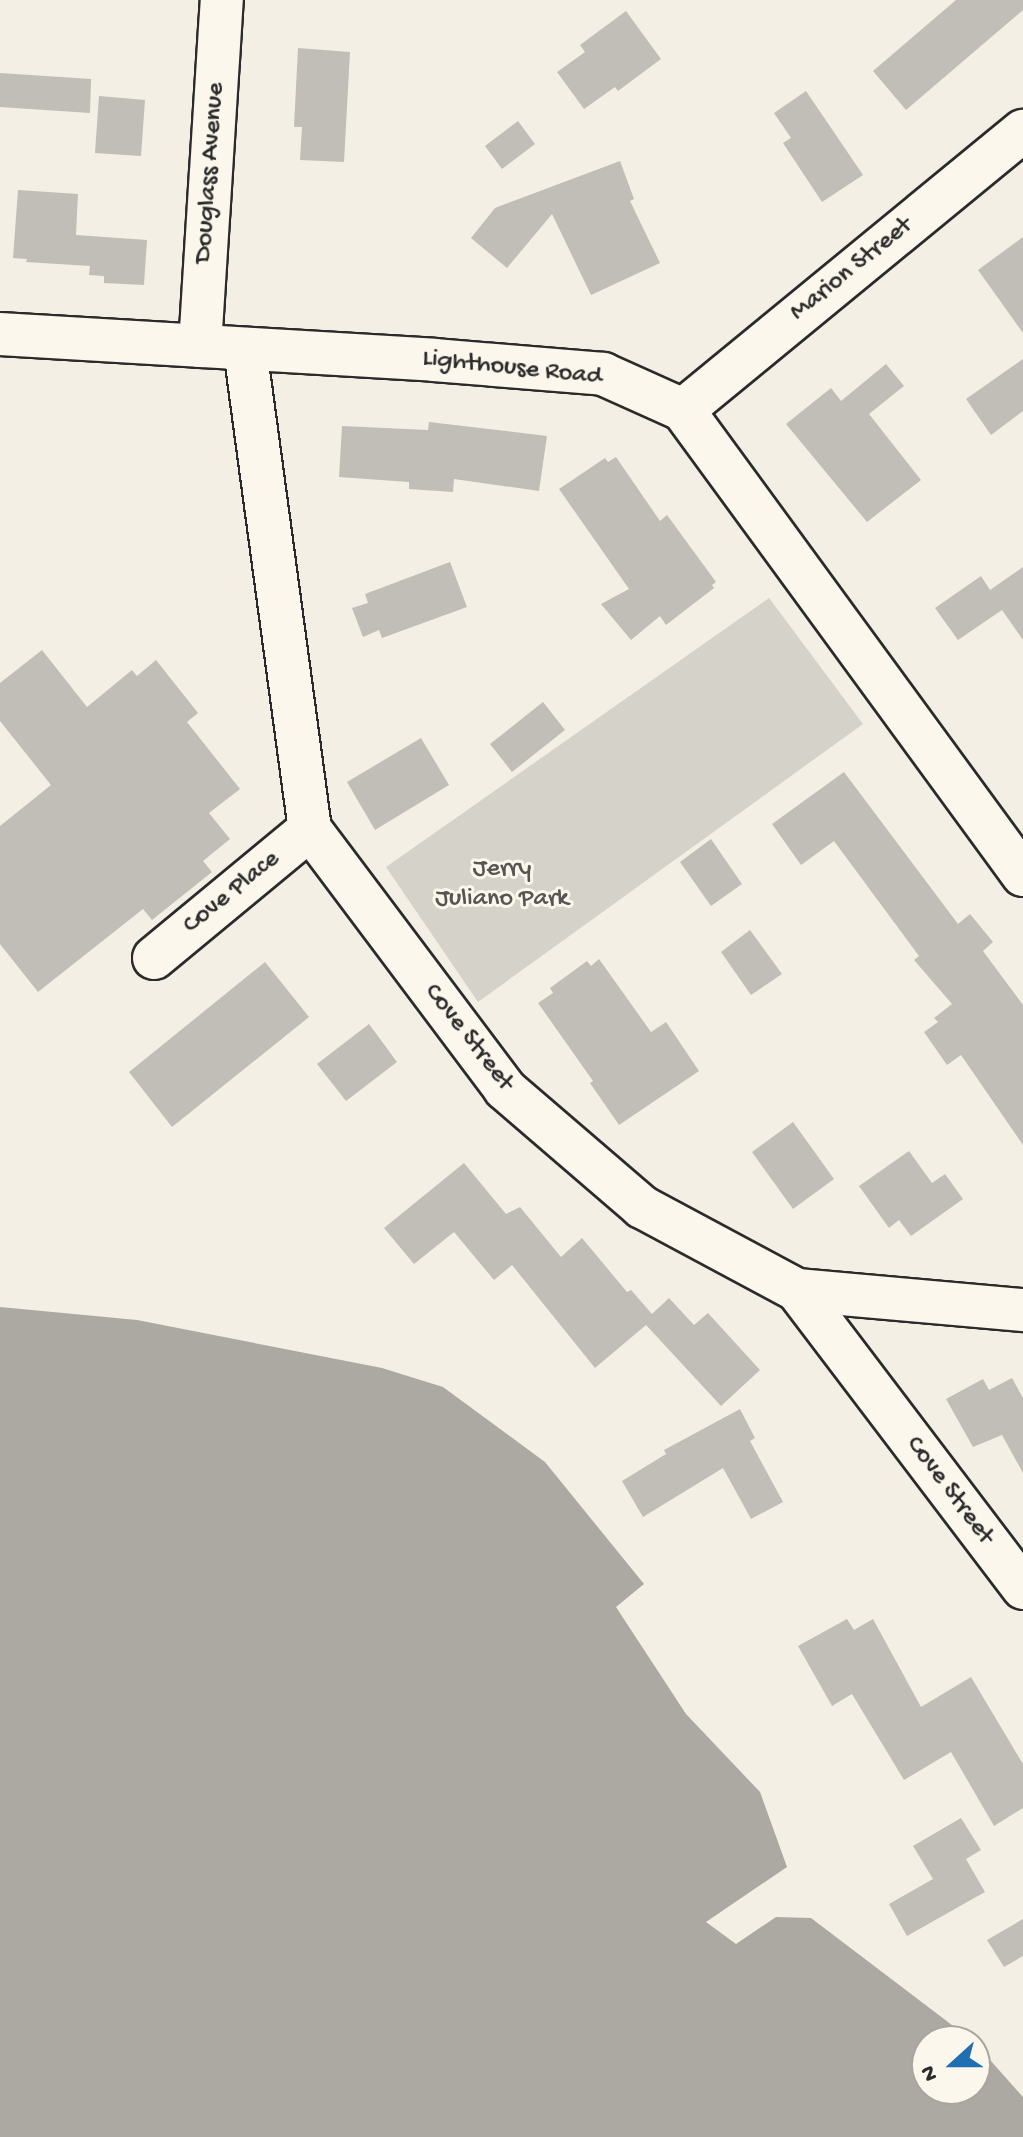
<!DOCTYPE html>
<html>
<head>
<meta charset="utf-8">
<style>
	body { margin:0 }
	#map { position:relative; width:1023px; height:2137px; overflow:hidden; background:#f3efe4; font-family:"Gochi Hand",sans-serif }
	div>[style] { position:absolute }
	.green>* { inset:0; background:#d5d2c9 }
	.water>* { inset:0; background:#aca9a2 }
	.building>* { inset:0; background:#c0beb6 }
	.roads { filter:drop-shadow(2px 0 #2b2b2b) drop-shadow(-2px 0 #2b2b2b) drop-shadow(0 2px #2b2b2b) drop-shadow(0 -2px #2b2b2b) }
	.minor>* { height:42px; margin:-21px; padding:0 21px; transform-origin:21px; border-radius:21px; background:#fbf7ec }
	span { translate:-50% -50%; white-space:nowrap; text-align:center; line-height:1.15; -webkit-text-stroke:6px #fbf7ec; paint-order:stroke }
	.street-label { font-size:26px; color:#2b2b2b }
	.park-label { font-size:26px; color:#565552 }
	.north { position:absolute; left:911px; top:2025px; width:80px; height:80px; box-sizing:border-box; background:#fbf7ec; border:2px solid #a8a59f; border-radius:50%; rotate:249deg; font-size:22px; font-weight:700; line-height:32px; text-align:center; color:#2b2b2b }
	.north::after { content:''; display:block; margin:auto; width:28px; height:36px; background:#1f6fb2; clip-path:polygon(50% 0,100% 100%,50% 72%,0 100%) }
</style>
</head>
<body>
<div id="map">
	<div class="green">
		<div style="clip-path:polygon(769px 598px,863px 724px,478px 1002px,386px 867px)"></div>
	</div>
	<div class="water">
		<div style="clip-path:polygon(0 1307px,137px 1320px,382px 1368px,443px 1387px,545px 1462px,644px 1584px,616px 1607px,686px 1714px,760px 1792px,787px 1867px,706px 1922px,736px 1944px,776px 1917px,811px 1918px,973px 2041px,927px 2041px,927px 2089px,975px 2089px,975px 2043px,1023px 2097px,1023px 2137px,0 2137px)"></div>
	</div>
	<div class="building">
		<div style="clip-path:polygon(956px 0,1023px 0,1023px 10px,906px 110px,873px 71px)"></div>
		<div style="clip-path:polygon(626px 11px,661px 59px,618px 91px,615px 87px,584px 109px,557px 72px,585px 52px,580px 45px)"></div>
		<div style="clip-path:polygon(298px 48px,350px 52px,344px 162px,300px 160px,302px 127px,294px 127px)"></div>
		<div style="clip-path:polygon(0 73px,91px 79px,90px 113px,0 107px)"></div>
		<div style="clip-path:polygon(806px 91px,863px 175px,822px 202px,783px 143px,791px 138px,774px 113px)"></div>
		<div style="clip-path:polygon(99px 96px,145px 100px,141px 156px,95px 153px)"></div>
		<div style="clip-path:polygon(518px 121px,535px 144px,502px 169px,485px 146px)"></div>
		<div style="clip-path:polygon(620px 161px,634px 199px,630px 201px,660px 263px,591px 295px,552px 214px,507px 268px,471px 238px,495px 208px)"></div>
		<div style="clip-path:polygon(18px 190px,78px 194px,76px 235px,147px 240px,144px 285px,104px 283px,104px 276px,89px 275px,90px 266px,26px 262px,27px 259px,13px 258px)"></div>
		<div style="clip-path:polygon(1023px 237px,1023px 333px,978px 270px)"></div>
		<div style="clip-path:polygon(1023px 359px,1023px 411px,991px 435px,966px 399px)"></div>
		<div style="clip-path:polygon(886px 364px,904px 386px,869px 414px,921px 480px,867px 522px,786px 424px,831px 388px,841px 401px)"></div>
		<div style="clip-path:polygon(429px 422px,547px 436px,539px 491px,454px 479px,453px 492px,409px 489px,409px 482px,339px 477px,342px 426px,428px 430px)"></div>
		<div style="clip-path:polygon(616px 457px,660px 521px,667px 515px,716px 582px,712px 585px,714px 588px,666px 625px,660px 616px,631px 640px,601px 604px,629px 589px,559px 489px,605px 458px,608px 462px)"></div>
		<div style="clip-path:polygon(450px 562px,467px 607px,382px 638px,379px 630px,363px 637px,352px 608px,368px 603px,365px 594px)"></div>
		<div style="clip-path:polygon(1023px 567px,1023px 640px,1002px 610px,958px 640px,935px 608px,981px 576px,990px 590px)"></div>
		<div style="clip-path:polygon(42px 650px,87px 707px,132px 670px,137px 676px,156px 660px,198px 713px,187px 722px,240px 789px,209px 813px,230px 839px,203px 861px,212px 872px,152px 920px,143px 909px,38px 992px,0 944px,0 826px,51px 785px,0 721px,0 683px)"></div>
		<div style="clip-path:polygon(543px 702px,565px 730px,512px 772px,490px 744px)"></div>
		<div style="clip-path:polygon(421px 738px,449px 785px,375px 830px,347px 782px)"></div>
		<div style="clip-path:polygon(844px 772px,958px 924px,970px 914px,993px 942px,983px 951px,1023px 1005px,1023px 1145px,961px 1055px,947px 1065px,924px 1032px,938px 1022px,934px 1018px,952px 1004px,914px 960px,919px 956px,834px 841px,801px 865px,772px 824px)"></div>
		<div style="clip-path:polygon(711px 839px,742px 884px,711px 906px,680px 862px)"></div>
		<div style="clip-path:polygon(750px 930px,782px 974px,751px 995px,721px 952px)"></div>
		<div style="clip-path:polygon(599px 959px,651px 1032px,666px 1022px,699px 1071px,619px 1125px,590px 1083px,593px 1081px,538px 1003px,553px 993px,550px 988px,587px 961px,591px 966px)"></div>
		<div style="clip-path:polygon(265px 962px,309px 1017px,172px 1127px,129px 1072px)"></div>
		<div style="clip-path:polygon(369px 1024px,397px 1062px,346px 1101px,317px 1064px)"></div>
		<div style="clip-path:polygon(793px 1122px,834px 1179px,793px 1209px,752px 1152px)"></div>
		<div style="clip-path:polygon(909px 1151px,932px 1183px,945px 1174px,963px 1199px,911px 1236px,899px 1220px,889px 1228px,859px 1186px)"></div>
		<div style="clip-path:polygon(464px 1163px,506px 1214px,520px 1207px,561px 1257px,582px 1238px,627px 1292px,631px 1290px,652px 1314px,669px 1298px,694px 1325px,708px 1313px,760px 1370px,721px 1406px,646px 1325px,595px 1368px,512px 1265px,494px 1280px,454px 1232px,414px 1264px,384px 1228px)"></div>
		<div style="clip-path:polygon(1012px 1378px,1023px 1398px,1023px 1473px,1002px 1435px,973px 1447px,946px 1399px,983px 1379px,989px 1390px)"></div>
		<div style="clip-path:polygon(740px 1409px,755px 1438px,750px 1441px,783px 1502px,751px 1519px,723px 1468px,643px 1517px,622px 1481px,666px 1454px,664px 1450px)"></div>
		<div style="clip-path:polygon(847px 1619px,854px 1630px,873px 1619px,921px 1707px,971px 1677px,1023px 1764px,1023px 1808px,994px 1826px,951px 1752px,904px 1780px,852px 1694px,832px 1706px,798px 1646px)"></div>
		<div style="clip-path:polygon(961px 1818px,981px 1850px,966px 1859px,985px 1892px,907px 1936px,889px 1904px,933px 1879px,913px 1846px)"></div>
		<div style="clip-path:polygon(1023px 1919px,1023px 1956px,1004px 1967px,987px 1940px)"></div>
	</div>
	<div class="roads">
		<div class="minor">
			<div style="left:0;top:334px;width:435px;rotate:3.4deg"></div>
			<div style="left:434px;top:360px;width:170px;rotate:4.7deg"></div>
			<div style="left:603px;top:374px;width:88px;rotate:24.2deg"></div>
			<div style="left:683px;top:410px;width:576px;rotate:53.83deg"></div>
			<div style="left:200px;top:346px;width:347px;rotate:-86.4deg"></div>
			<div style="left:245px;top:349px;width:484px;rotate:82.3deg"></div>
			<div style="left:310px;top:829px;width:325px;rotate:53.1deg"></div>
			<div style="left:505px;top:1089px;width:181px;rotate:40.7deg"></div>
			<div style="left:642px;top:1207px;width:176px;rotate:28.2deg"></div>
			<div style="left:797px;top:1290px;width:374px;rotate:52.8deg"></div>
			<div style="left:683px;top:410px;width:440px;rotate:-39.4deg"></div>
			<div style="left:154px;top:958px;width:202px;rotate:-39.6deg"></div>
			<div style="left:797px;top:1290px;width:227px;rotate:5.1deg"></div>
		</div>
	</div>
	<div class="street-label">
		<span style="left:211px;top:173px;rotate:-86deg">Douglass Avenue</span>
		<span style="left:852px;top:270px;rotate:-39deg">Marion Street</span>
		<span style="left:512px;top:369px;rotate:6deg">Lighthouse Road</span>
		<span style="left:232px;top:893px;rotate:-39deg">Cove Place</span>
		<span style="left:468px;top:1038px;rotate:52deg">Cove Street</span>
		<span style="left:949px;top:1491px;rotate:53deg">Cove Street</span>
	</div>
	<div class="park-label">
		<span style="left:502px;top:885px">Jerry<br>Juliano Park</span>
	</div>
	<div class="north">N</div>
</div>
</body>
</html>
